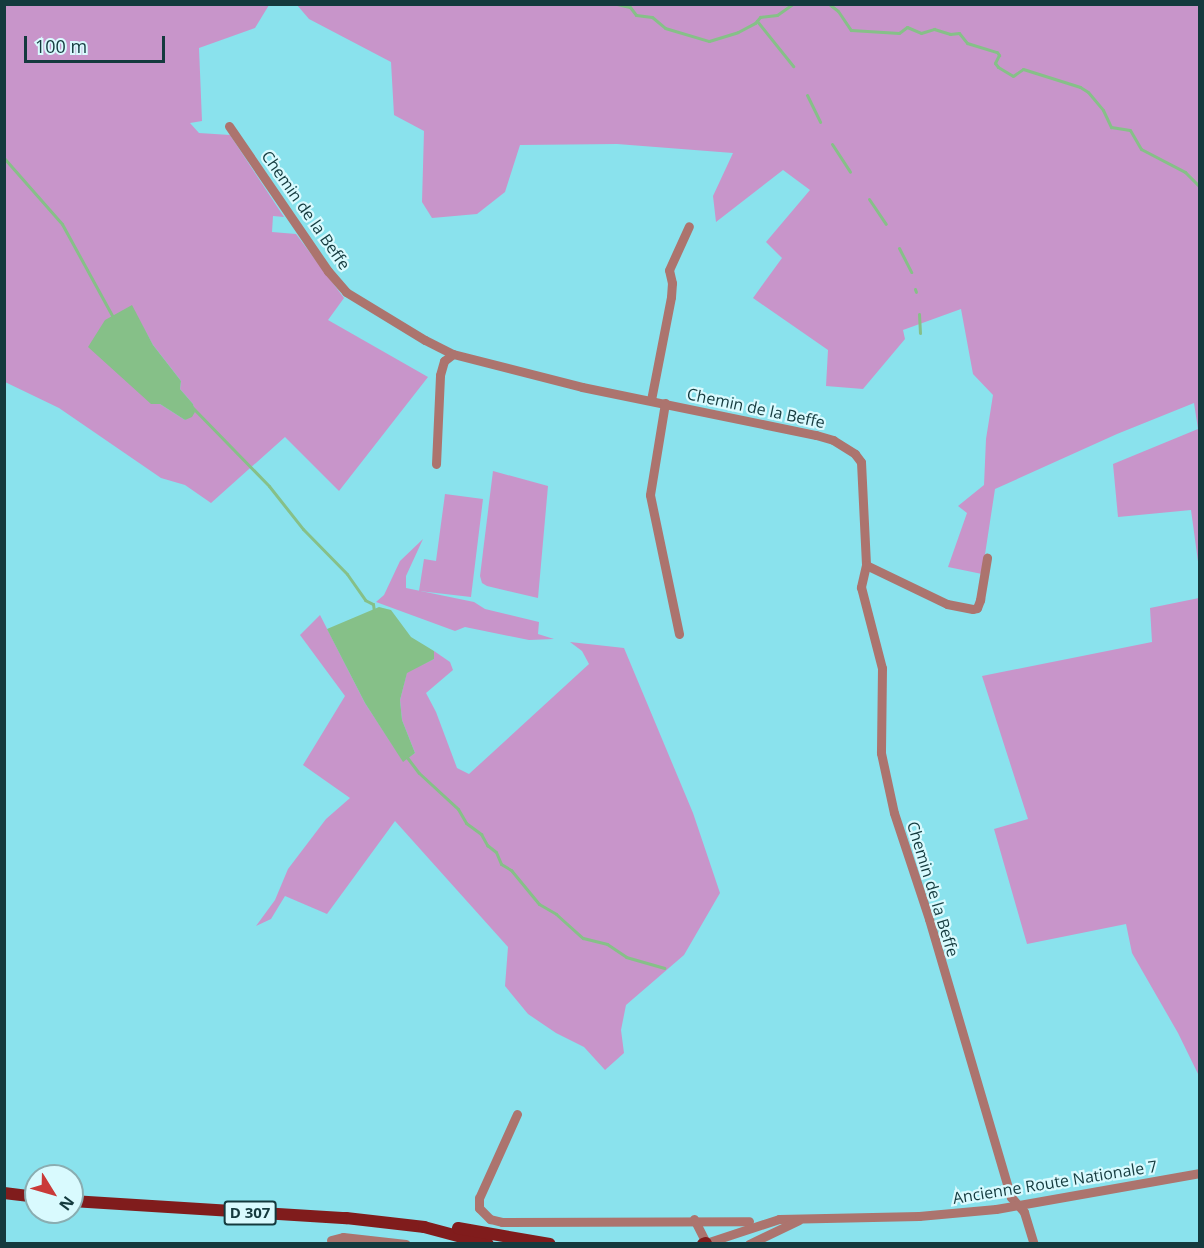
<!DOCTYPE html>
<html>
<head>
<meta charset="utf-8">
<style>
	body { margin:0 }
	#map { position:relative; width:1204px; height:1248px; overflow:hidden; background:#8ae2ed; font-family:"Open Sans",sans-serif }
	div>[style] { position:absolute }
	.green>* { inset:0; background:#c895ca }
	.water>* { inset:0; background:#86c088 }
	.stream>* { height:3px; margin:-1.5px; padding:0 1.5px; transform-origin:1.5px; border-radius:1.5px; background:#86c088 }
	.minor>* { height:9px; margin:-4.5px; padding:0 4.5px; transform-origin:4.5px; border-radius:4.5px; background:#ac746e }
	.major>* { height:12px; margin:-6px; padding:0 6px; transform-origin:6px; border-radius:6px; background:#801c1c }
	span { translate:-50% -50%; white-space:nowrap; text-align:center; line-height:1.15; -webkit-text-stroke:4.5px #d9fafe; paint-order:stroke }
	.shield-label span { padding:2px 4px; background:#d9fafe; border:2px solid; border-radius:4px; -webkit-text-stroke-width:0 }
	.shield-label { font-size:15px; color:#143a3e; font-weight:700 }
	.street-label { font-size:16px; color:#143a3e }
	.frame { position:absolute; inset:0; border:6px solid #143a3e; pointer-events:none }
	.north { position:absolute; left:24px; top:1164px; width:60px; height:60px; box-sizing:border-box; background:#d9fafe; border:2px solid #8aadb1; border-radius:50%; rotate:127deg; font-size:16px; font-weight:700; line-height:24px; text-align:center; color:#143a3e }
	.north::after { content:''; display:block; margin:auto; width:21px; height:27px; background:#c93a39; clip-path:polygon(50% 0,100% 100%,50% 72%,0 100%) }
	.scale { position:absolute; left:24px; top:36px; width:141px; height:27px; box-sizing:border-box; border:3px solid #143a3e; border-top:0; padding-left:8px; font-size:18px; line-height:21px; white-space:nowrap; color:#143a3e; -webkit-text-stroke:4px #d9fafe; paint-order:stroke }
</style>
</head>
<body>
<div id="map">
	<div class="green">
		<div style="clip-path:polygon(evenodd,4px 5px,269px 5px,255px 28px,199px 48px,202px 121px,190px 123px,199px 133px,230px 135px,284px 217px,273px 216px,272px 232px,296px 234px,344px 298px,328px 320px,428px 377px,339px 491px,285px 437px,211px 503px,185px 485px,161px 478px,59px 408px,5px 382px,4px 5px,131px 305px,153px 345px,181px 381px,180px 389px,193px 404px,194px 412px,185px 420px,160px 404px,131px 305px)"></div>
		<div style="clip-path:polygon(297px 5px,1199px 5px,1199px 569px,1191px 510px,1118px 517px,1113px 464px,1198px 429px,1194px 403px,1117px 434px,995px 489px,982px 574px,948px 567px,967px 513px,958px 506px,984px 485px,986px 439px,993px 395px,973px 374px,961px 309px,903px 330px,905px 339px,863px 389px,826px 386px,828px 350px,753px 298px,782px 258px,766px 242px,810px 190px,783px 170px,716px 222px,713px 196px,733px 153px,617px 144px,520px 145px,505px 192px,477px 214px,432px 218px,422px 202px,424px 131px,394px 115px,391px 62px,309px 19px)"></div>
		<div style="clip-path:polygon(493px 471px,548px 486px,538px 598px,487px 586px,482px 583px,480px 576px)"></div>
		<div style="clip-path:polygon(445px 494px,483px 499px,471px 597px,419px 591px,424px 559px,436px 561px)"></div>
		<div style="clip-path:polygon(423px 539px,406px 576px,406px 588px,474px 602px,485px 609px,539px 622px,538px 634px,554px 639px,529px 640px,465px 627px,455px 631px,376px 602px,384px 595px,400px 561px)"></div>
		<div style="clip-path:polygon(1199px 598px,1200px 598px,1199px 1076px,1178px 1033px,1132px 953px,1126px 924px,1027px 944px,994px 829px,1028px 819px,982px 676px,1152px 642px,1150px 608px)"></div>
		<div style="clip-path:polygon(320px 615px,365px 703px,403px 761px,415px 753px,402px 720px,400px 700px,407px 672px,434px 659px,434px 651px,450px 662px,453px 670px,426px 693px,436px 712px,457px 768px,469px 774px,589px 664px,582px 651px,570px 642px,624px 648px,693px 813px,720px 893px,684px 955px,626px 1005px,621px 1030px,624px 1053px,605px 1070px,584px 1047px,556px 1033px,528px 1014px,505px 986px,508px 947px,395px 821px,327px 914px,285px 896px,271px 919px,256px 926px,275px 900px,288px 869px,326px 819px,350px 798px,303px 765px,345px 696px,300px 635px)"></div>
	</div>
	<div class="water">
		<div style="clip-path:polygon(132px 305px,153px 345px,181px 381px,180px 389px,193px 404px,195px 412px,192px 417px,185px 420px,160px 404px,151px 404px,88px 347px,105px 320px)"></div>
		<div style="clip-path:polygon(379px 607px,391px 610px,411px 637px,434px 651px,434px 659px,407px 673px,400px 700px,402px 720px,415px 753px,403px 762px,365px 703px,327px 629px)"></div>
	</div>
	<div class="stream">
		<div style="left:617px;top:4px;width:13px;rotate:13deg"></div>
		<div style="left:630px;top:7px;width:10px;rotate:53deg"></div>
		<div style="left:636px;top:15px;width:16px;rotate:7deg"></div>
		<div style="left:652px;top:17px;width:17px;rotate:40deg"></div>
		<div style="left:665px;top:28px;width:46px;rotate:16.5deg"></div>
		<div style="left:709px;top:41px;width:30px;rotate:-17deg"></div>
		<div style="left:738px;top:32px;width:19px;rotate:-28deg"></div>
		<div style="left:755px;top:23px;width:8px;rotate:-50deg"></div>
		<div style="left:760px;top:17px;width:17px;rotate:-7deg"></div>
		<div style="left:777px;top:15px;width:19px;rotate:-35deg"></div>
		<div style="left:829px;top:4px;width:11px;rotate:38deg"></div>
		<div style="left:838px;top:11px;width:23px;rotate:56deg"></div>
		<div style="left:851px;top:30px;width:48px;rotate:3.6deg"></div>
		<div style="left:899px;top:33px;width:10px;rotate:-37deg"></div>
		<div style="left:907px;top:27px;width:15px;rotate:23deg"></div>
		<div style="left:921px;top:33px;width:14px;rotate:-17deg"></div>
		<div style="left:934px;top:29px;width:17px;rotate:17deg"></div>
		<div style="left:950px;top:34px;width:9px;rotate:-6deg"></div>
		<div style="left:959px;top:33px;width:13px;rotate:51deg"></div>
		<div style="left:967px;top:43px;width:31px;rotate:17deg"></div>
		<div style="left:997px;top:52px;width:4px;rotate:56deg"></div>
		<div style="left:999px;top:55px;width:9px;rotate:117deg"></div>
		<div style="left:995px;top:63px;width:5px;rotate:53deg"></div>
		<div style="left:998px;top:67px;width:17px;rotate:31deg"></div>
		<div style="left:1013px;top:76px;width:12px;rotate:-35deg"></div>
		<div style="left:1023px;top:69px;width:60px;rotate:17.5deg"></div>
		<div style="left:1080px;top:87px;width:9px;rotate:32deg"></div>
		<div style="left:1088px;top:92px;width:23px;rotate:50deg"></div>
		<div style="left:1103px;top:110px;width:19px;rotate:65deg"></div>
		<div style="left:1111px;top:127px;width:19px;rotate:9deg"></div>
		<div style="left:1130px;top:130px;width:22px;rotate:60deg"></div>
		<div style="left:1141px;top:149px;width:50px;rotate:27.6deg"></div>
		<div style="left:1185px;top:172px;width:21px;rotate:45deg"></div>
		<div style="left:757px;top:21px;width:58px;rotate:51.3deg"></div>
		<div style="left:807px;top:95px;width:30px;rotate:64deg"></div>
		<div style="left:832px;top:144px;width:33px;rotate:57deg"></div>
		<div style="left:4px;top:158px;width:88px;rotate:48.7deg"></div>
		<div style="left:62px;top:224px;width:106px;rotate:61.3deg"></div>
		<div style="left:869px;top:199px;width:30px;rotate:56deg"></div>
		<div style="left:899px;top:248px;width:27px;rotate:63deg"></div>
		<div style="left:915px;top:289px;width:3px;rotate:72deg"></div>
		<div style="left:919px;top:314px;width:19px;rotate:87deg"></div>
		<div style="left:192px;top:407px;width:110px;rotate:45.7deg"></div>
		<div style="left:269px;top:486px;width:55px;rotate:51.7deg"></div>
		<div style="left:303px;top:529px;width:63px;rotate:45.6deg"></div>
		<div style="left:347px;top:574px;width:32px;rotate:55deg"></div>
		<div style="left:365px;top:600px;width:9px;rotate:27deg"></div>
		<div style="left:373px;top:604px;width:7px;rotate:82deg"></div>
		<div style="left:406px;top:756px;width:21px;rotate:53deg"></div>
		<div style="left:419px;top:773px;width:53px;rotate:42.7deg"></div>
		<div style="left:458px;top:809px;width:16px;rotate:60deg"></div>
		<div style="left:466px;top:823px;width:19px;rotate:36deg"></div>
		<div style="left:481px;top:834px;width:13px;rotate:61deg"></div>
		<div style="left:487px;top:845px;width:11px;rotate:38deg"></div>
		<div style="left:496px;top:852px;width:13px;rotate:67deg"></div>
		<div style="left:501px;top:864px;width:12px;rotate:31deg"></div>
		<div style="left:511px;top:870px;width:44px;rotate:50.5deg"></div>
		<div style="left:539px;top:904px;width:20px;rotate:30deg"></div>
		<div style="left:556px;top:914px;width:36px;rotate:42deg"></div>
		<div style="left:583px;top:938px;width:25px;rotate:14deg"></div>
		<div style="left:607px;top:944px;width:23px;rotate:34deg"></div>
		<div style="left:626px;top:957px;width:40px;rotate:16deg"></div>
	</div>
	<div class="minor">
		<div style="left:229px;top:126px;width:176px;rotate:55.7deg"></div>
		<div style="left:328px;top:271px;width:28px;rotate:49deg"></div>
		<div style="left:346px;top:292px;width:92px;rotate:31.3deg"></div>
		<div style="left:425px;top:340px;width:31px;rotate:27deg"></div>
		<div style="left:453px;top:354px;width:133px;rotate:14.3deg"></div>
		<div style="left:582px;top:387px;width:239px;rotate:11.6deg"></div>
		<div style="left:816px;top:435px;width:18px;rotate:16deg"></div>
		<div style="left:833px;top:440px;width:26px;rotate:32deg"></div>
		<div style="left:855px;top:454px;width:10px;rotate:53deg"></div>
		<div style="left:861px;top:462px;width:103px;rotate:87.2deg"></div>
		<div style="left:866px;top:565px;width:23px;rotate:103deg"></div>
		<div style="left:861px;top:587px;width:84px;rotate:75.5deg"></div>
		<div style="left:882px;top:668px;width:85px;rotate:90.7deg"></div>
		<div style="left:881px;top:753px;width:61px;rotate:77.8deg"></div>
		<div style="left:894px;top:813px;width:112px;rotate:71.7deg"></div>
		<div style="left:929px;top:919px;width:290px;rotate:73.6deg"></div>
		<div style="left:1011px;top:1197px;width:20px;rotate:49deg"></div>
		<div style="left:1024px;top:1212px;width:34px;rotate:73deg"></div>
		<div style="left:651px;top:400px;width:105px;rotate:-79deg"></div>
		<div style="left:671px;top:297px;width:14px;rotate:-86deg"></div>
		<div style="left:672px;top:283px;width:13px;rotate:-103deg"></div>
		<div style="left:669px;top:270px;width:48px;rotate:-65.6deg"></div>
		<div style="left:665px;top:403px;width:93px;rotate:99.3deg"></div>
		<div style="left:650px;top:495px;width:142px;rotate:78.2deg"></div>
		<div style="left:436px;top:464px;width:89px;rotate:-87.4deg"></div>
		<div style="left:440px;top:375px;width:15px;rotate:-74deg"></div>
		<div style="left:444px;top:361px;width:11px;rotate:-38deg"></div>
		<div style="left:866px;top:565px;width:90px;rotate:25.7deg"></div>
		<div style="left:947px;top:604px;width:26px;rotate:11deg"></div>
		<div style="left:973px;top:609px;width:4px;rotate:-14deg"></div>
		<div style="left:977px;top:608px;width:9px;rotate:-69deg"></div>
		<div style="left:980px;top:600px;width:43px;rotate:-80.5deg"></div>
		<div style="left:517px;top:1114px;width:92px;rotate:114.3deg"></div>
		<div style="left:479px;top:1198px;width:10px;rotate:90deg"></div>
		<div style="left:479px;top:1208px;width:16px;rotate:45deg"></div>
		<div style="left:490px;top:1219px;width:12px;rotate:14deg"></div>
		<div style="left:502px;top:1222px;width:247px;rotate:-0.2deg"></div>
		<div style="left:694px;top:1219px;width:28px;rotate:63deg"></div>
		<div style="left:331px;top:1240px;width:12px;rotate:-14deg"></div>
		<div style="left:343px;top:1237px;width:63px;rotate:6.3deg"></div>
		<div style="left:706px;top:1243px;width:77px;rotate:-18.2deg"></div>
		<div style="left:779px;top:1219px;width:140px;rotate:-1.2deg"></div>
		<div style="left:919px;top:1216px;width:77px;rotate:-5.2deg"></div>
		<div style="left:996px;top:1209px;width:207px;rotate:-10deg"></div>
		<div style="left:749px;top:1244px;width:55px;rotate:-25.6deg"></div>
	</div>
	<div class="major">
		<div style="left:4px;top:1193px;width:32px;rotate:7deg"></div>
		<div style="left:72px;top:1201px;width:275px;rotate:3.6deg"></div>
		<div style="left:346px;top:1218px;width:79px;rotate:6.6deg"></div>
		<div style="left:424px;top:1227px;width:66px;rotate:14.9deg"></div>
		<div style="left:458px;top:1228px;width:93px;rotate:9.9deg"></div>
		<div style="left:703px;top:1244px;width:3px;rotate:-18deg"></div>
	</div>
	<div class="shield-label">
		<span style="left:250px;top:1213px">D 307</span>
	</div>
	<div class="street-label">
		<span style="left:306px;top:210px;rotate:55deg">Chemin de la Beffe</span>
		<span style="left:756px;top:408px;rotate:12deg">Chemin de la Beffe</span>
		<span style="left:933px;top:889px;rotate:73deg">Chemin de la Beffe</span>
		<span style="left:1055px;top:1182px;rotate:-9deg">Ancienne Route Nationale 7</span>
	</div>
	<div class="frame"></div>
	<div class="north">N</div>
	<div class="scale">100 m</div>
</div>
</body>
</html>
